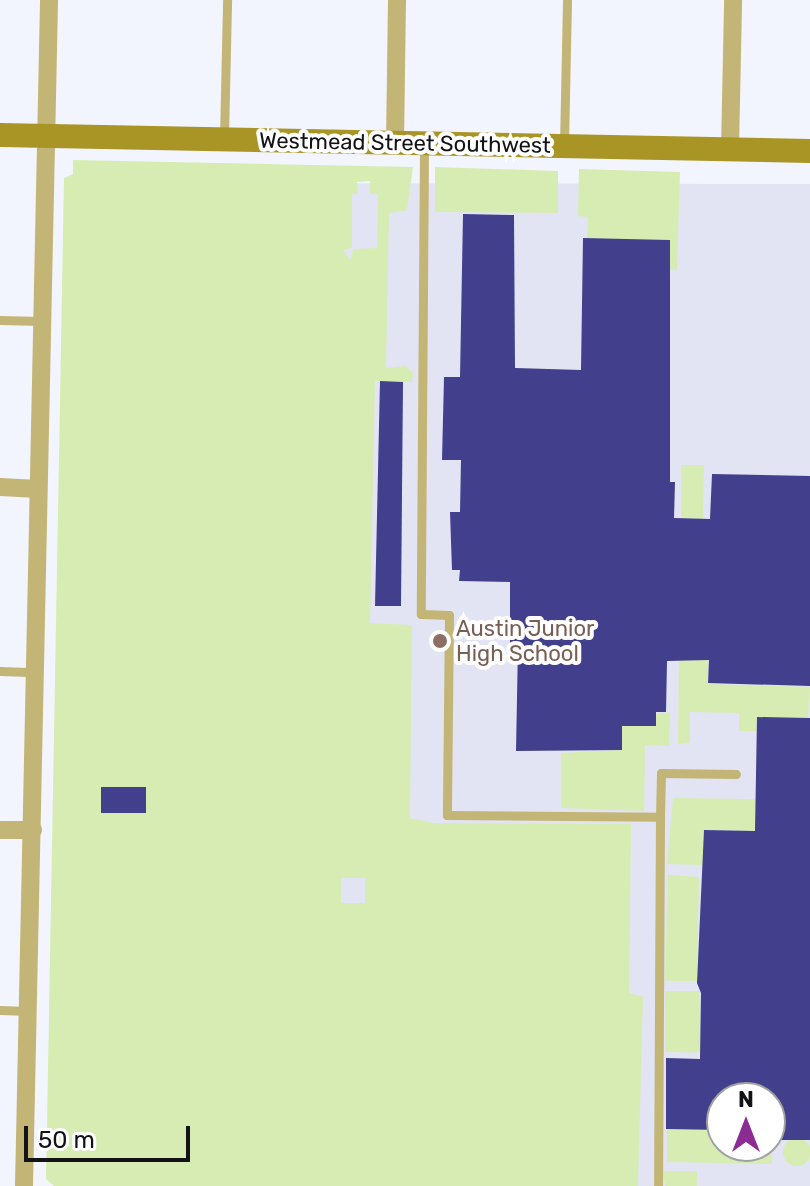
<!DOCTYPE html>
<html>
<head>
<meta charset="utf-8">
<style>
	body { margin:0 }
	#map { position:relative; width:810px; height:1186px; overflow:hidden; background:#f3f5fe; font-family:Rubik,sans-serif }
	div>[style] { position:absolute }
	.built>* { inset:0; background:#e2e4f3 }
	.green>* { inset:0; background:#d7ecb2 }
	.round { border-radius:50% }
	.building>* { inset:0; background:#423f8c }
	.lane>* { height:9px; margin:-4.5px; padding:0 4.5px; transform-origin:4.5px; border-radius:4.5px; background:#c2b576 }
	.street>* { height:18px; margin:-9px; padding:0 9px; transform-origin:9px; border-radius:9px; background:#c2b576 }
	.secondary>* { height:24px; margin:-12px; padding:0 12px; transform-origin:12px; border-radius:12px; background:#a99426 }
	.dots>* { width:22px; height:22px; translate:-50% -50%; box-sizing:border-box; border:4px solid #fff; border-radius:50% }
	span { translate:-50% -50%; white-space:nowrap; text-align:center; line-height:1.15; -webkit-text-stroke:8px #fff; paint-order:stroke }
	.street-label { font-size:22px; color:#131317 }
	.education-label { font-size:22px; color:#785e54 }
	.left { translate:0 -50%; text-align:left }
	.north { position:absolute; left:706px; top:1082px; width:80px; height:80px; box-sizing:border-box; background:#fff; border:2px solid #a1a1a2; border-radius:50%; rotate:0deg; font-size:22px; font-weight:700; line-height:32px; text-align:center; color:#131317 }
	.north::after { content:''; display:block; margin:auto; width:28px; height:36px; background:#8c2b94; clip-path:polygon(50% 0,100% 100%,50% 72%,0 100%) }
	.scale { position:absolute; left:24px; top:1126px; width:166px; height:36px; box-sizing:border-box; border:4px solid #131317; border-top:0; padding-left:10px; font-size:24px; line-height:28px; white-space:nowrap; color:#131317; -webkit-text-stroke:6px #fff; paint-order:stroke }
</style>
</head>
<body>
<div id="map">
	<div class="built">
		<div style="clip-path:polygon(evenodd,80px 183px,810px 184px,810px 1186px,193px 1186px,60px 1174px,80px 183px,722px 1098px,770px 1098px,770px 1146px,722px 1146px,722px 1098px)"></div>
	</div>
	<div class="green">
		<div style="clip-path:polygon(evenodd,73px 160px,413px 167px,407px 210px,389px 213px,386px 368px,406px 366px,413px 373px,412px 382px,375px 381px,370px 623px,412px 625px,410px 818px,433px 823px,631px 824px,629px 993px,643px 997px,638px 1186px,54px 1186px,46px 1179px,64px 178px,73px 174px,73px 160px,370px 181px,370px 194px,378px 194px,377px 248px,353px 249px,351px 260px,343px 250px,352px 248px,352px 193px,358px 194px,357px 182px,370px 181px,73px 160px,341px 878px,365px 878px,365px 903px,341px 903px,341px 878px)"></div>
		<div style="clip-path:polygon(435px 167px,558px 171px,558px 213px,435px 212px)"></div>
		<div style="clip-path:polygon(579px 169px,680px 172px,677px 270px,670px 270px,670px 240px,587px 239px,588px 217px,578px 216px)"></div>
		<div style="clip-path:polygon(681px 465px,704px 465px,703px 519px,681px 518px)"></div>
		<div style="clip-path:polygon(679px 650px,708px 651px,708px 684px,810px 687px,808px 717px,757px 717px,756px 731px,739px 731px,739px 713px,690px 712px,690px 743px,678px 744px)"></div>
		<div style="clip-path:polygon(670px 712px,669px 746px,645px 745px,644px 811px,561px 808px,561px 753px,622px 750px,622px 726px,656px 726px,656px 714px)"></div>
		<div style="clip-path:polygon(673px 798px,808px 800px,810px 832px,705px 830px,703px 865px,667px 864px)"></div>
		<div style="clip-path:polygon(668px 875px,699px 877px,697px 981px,665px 981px)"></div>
		<div style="clip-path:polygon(665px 991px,699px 991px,700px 1038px,740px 1038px,740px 1053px,665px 1052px)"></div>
		<div style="clip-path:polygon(667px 1129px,722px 1130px,722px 1146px,770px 1146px,772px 1141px,772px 1164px,667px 1162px)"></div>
		<div class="round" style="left:783px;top:1138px;width:28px;height:28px"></div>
		<div style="clip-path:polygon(663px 1171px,697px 1171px,697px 1186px,665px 1186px)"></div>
	</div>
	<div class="building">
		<div style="clip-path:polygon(463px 214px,514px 215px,515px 368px,581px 370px,583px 238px,670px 240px,670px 482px,675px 482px,674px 518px,710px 519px,712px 474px,810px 476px,810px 686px,708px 683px,709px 660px,667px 661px,666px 712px,656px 712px,656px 726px,622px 726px,622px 750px,516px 751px,518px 644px,510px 643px,510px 582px,459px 581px,460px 570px,452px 570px,450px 512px,460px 512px,461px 460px,442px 460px,444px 377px,460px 377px)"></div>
		<div style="clip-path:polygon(380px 381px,403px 382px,401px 606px,375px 606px)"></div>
		<div style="clip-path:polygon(757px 717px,810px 718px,810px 1140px,770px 1140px,770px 1098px,722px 1098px,722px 1130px,666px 1129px,666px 1058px,700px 1059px,701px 993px,697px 983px,704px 830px,755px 831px)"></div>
		<div style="clip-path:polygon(101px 787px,146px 787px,146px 813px,101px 813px)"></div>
	</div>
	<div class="lane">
		<div style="left:224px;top:137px;width:137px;rotate:-88.7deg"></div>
		<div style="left:564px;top:145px;width:145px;rotate:-88.8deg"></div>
		<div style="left:424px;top:146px;width:468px;rotate:90.4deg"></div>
		<div style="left:421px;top:614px;width:28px;rotate:2deg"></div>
		<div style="left:449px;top:615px;width:200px;rotate:90.6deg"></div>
		<div style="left:447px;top:815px;width:213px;rotate:0.5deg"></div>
		<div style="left:660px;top:817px;width:369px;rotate:90.3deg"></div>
		<div style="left:0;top:320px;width:41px;rotate:1.4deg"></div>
		<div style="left:0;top:671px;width:35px;rotate:2deg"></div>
		<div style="left:660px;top:817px;width:44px;rotate:-88.7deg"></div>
		<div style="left:661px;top:773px;width:75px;rotate:0.8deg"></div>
		<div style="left:0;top:1010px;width:29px;rotate:2deg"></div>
	</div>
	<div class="street">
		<div style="left:395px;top:143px;width:143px;rotate:-89.2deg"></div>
		<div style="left:730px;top:149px;width:149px;rotate:-88.8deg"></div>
		<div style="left:0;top:487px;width:38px;rotate:3deg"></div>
		<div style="left:0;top:830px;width:33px"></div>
		<div style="left:24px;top:1186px;width:1186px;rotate:-88.79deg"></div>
	</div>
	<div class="secondary">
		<div style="left:0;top:135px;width:810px;rotate:1.13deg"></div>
	</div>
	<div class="dots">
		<div style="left:440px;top:641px;background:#8d6e63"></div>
	</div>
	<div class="street-label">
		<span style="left:405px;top:143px;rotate:1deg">Westmead Street Southwest</span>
	</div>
	<div class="education-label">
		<span class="left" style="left:456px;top:641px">Austin Junior<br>High School</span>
	</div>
	<div class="north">N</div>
	<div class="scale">50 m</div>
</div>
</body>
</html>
